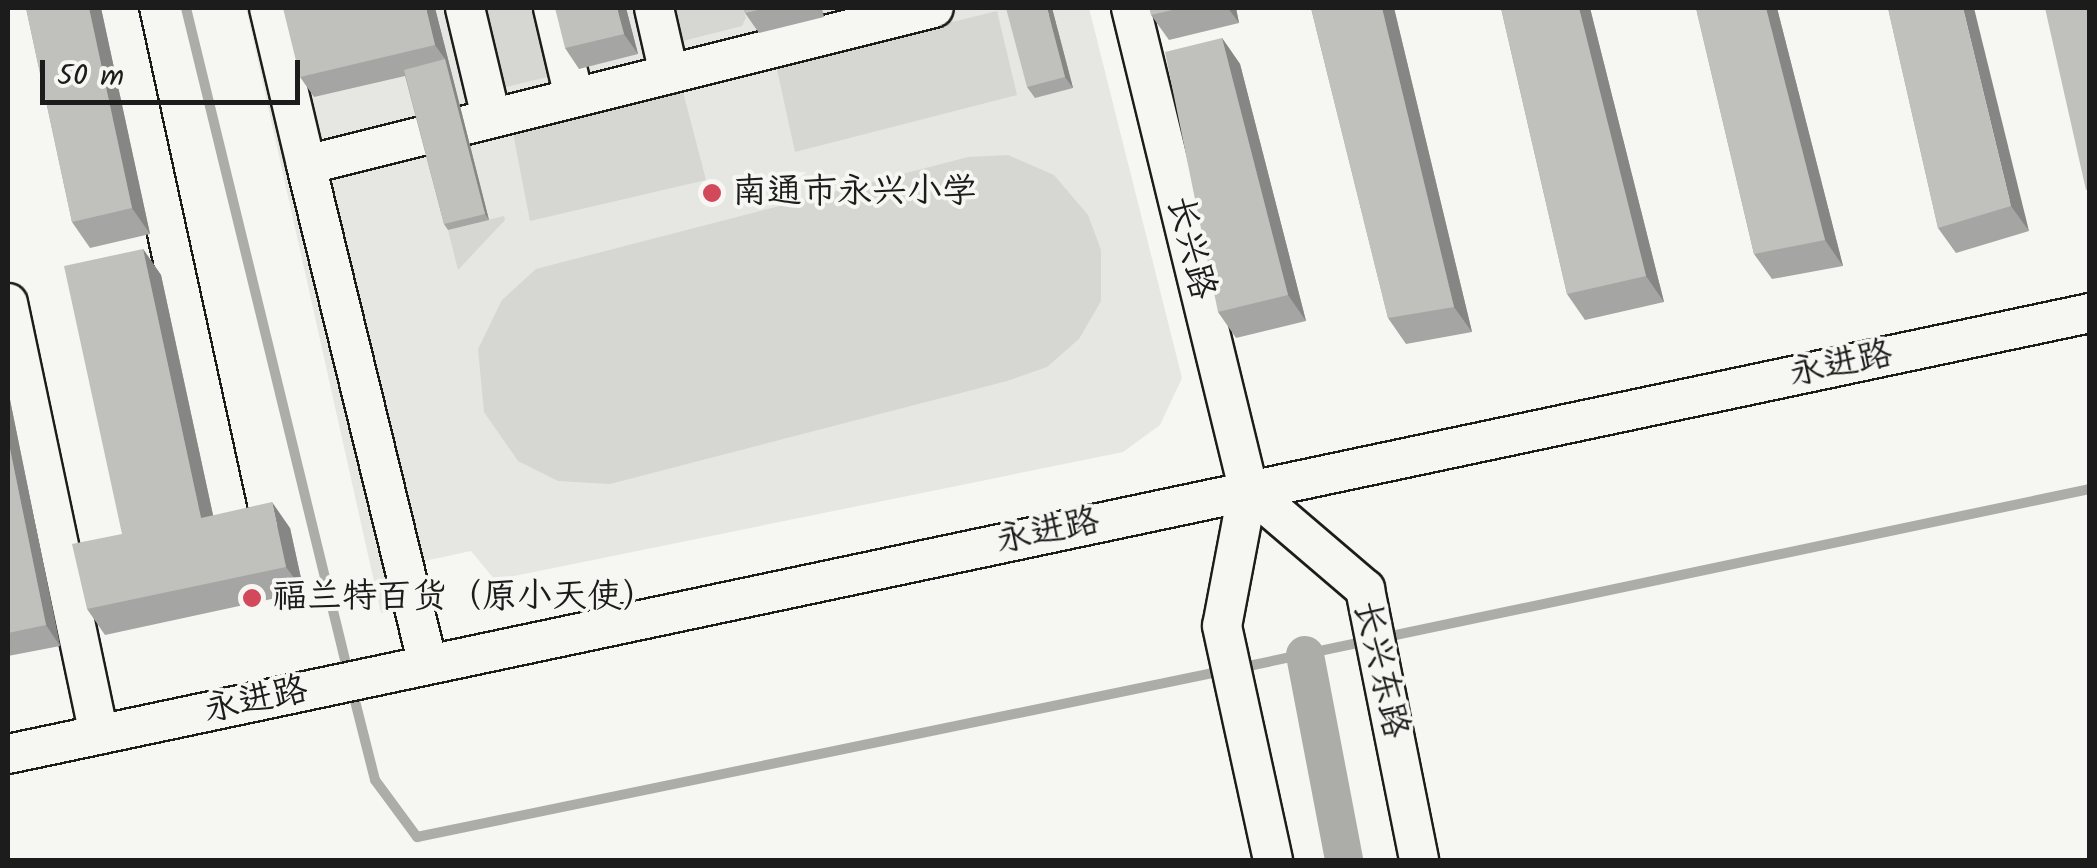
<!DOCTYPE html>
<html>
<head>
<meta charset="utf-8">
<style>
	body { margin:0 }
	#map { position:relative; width:2097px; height:868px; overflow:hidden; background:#f6f6f2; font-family:Kalam,"LXGW WenKai TC",sans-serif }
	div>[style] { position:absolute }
	.built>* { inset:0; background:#e6e6e2 }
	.green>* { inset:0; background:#d6d6d2 }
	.stream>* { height:10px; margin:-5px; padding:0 5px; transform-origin:5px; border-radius:5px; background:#acaca9 }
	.canal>* { height:38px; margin:-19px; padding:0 19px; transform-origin:19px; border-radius:19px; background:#acaca9 }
	.roads { filter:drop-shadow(2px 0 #1c1c1c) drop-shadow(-2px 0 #1c1c1c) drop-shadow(0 2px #1c1c1c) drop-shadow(0 -2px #1c1c1c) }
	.minor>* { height:38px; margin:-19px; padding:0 19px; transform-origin:19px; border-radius:19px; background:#f6f6f2 }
	.wall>* { inset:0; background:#a5a5a3 }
	.shaded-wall>* { inset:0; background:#868684 }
	.building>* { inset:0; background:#c0c0bd }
	.dots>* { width:28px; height:28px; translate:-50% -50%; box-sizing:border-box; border:5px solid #f6f6f2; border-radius:50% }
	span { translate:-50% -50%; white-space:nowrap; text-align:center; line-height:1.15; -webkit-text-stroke:8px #f6f6f2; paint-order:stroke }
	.poi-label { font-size:35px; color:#1c1c1c }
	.left { translate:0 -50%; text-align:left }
	.street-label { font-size:35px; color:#1c1c1c }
	.frame { position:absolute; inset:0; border:10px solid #1c1c1c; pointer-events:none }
	.scale { position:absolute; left:40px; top:60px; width:260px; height:45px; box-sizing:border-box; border:5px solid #1c1c1c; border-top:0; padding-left:12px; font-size:30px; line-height:35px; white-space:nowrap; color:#1c1c1c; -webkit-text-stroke:8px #f6f6f2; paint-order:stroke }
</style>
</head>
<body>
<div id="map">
	<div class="built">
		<div style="clip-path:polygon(246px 8px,1089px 8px,1182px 378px,1160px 425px,1123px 452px,495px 580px,471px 551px,466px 552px,420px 562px,420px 605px,381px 613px)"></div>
	</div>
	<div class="green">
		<div style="clip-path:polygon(468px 8px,547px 8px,556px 75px,493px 90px)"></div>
		<div style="clip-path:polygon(665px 8px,743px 8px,746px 18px,742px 26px,679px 42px)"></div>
		<div style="clip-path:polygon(997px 11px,1017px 95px,795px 152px,776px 65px)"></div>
		<div style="clip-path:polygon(682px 88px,706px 180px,530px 221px,512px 128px)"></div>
		<div style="clip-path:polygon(1008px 155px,1054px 175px,1088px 215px,1101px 250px,1101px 301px,1079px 339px,1047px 367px,1007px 381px,610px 484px,558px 481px,518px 461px,484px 412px,478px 349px,502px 300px,536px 269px,968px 157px)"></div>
		<div style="clip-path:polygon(504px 216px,505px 220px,458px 270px,448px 230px)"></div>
	</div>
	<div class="stream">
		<div style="left:186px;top:8px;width:683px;rotate:76.29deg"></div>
		<div style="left:1239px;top:668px;width:870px;rotate:-11.88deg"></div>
		<div style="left:352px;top:689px;width:94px;rotate:75.8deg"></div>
		<div style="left:375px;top:780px;width:71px;rotate:53.6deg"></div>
		<div style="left:417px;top:837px;width:823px;rotate:-11.64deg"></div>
	</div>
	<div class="canal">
		<div style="left:1305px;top:655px;width:209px;rotate:79.2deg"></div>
	</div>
	<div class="roads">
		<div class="minor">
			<div style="left:118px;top:8px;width:526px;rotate:77.71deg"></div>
			<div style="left:269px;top:8px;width:161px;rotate:76.7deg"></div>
			<div style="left:465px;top:8px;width:112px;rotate:76.6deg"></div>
			<div style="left:553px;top:8px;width:91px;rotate:76.7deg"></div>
			<div style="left:654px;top:8px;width:68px;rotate:77.2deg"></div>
			<div style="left:1131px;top:8px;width:495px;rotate:76.3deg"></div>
			<div style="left:1248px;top:489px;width:139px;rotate:100.7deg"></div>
			<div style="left:1222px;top:626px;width:239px;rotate:77.7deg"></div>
			<div style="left:8px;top:303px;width:441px;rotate:78.1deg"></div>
			<div style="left:1248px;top:489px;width:154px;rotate:40.5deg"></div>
			<div style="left:1365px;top:589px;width:276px;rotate:78.7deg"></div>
			<div style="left:428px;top:665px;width:515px;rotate:-103.71deg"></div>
			<div style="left:306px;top:165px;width:647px;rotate:-14.04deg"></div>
			<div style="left:8px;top:754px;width:2128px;rotate:-11.96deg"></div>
		</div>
	</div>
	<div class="wall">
		<div style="clip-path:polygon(26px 8px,101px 8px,150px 234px,90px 248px,72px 222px)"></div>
		<div style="clip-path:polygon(435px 8px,489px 220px,448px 230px,444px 224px,405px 76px,314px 97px,300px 77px)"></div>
		<div style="clip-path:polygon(626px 8px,638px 54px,579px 69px,565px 48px)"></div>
		<div style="clip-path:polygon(743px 8px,822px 8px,824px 17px,759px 33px,745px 13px)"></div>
		<div style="clip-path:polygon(1052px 8px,1073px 88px,1035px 98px,1027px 87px)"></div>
		<div style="clip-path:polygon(1150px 8px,1236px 8px,1239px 23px,1169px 40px,1151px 15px)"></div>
		<div style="clip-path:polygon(1311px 8px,1394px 8px,1472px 332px,1406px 344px,1388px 318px)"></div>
		<div style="clip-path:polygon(1501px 8px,1590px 8px,1664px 302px,1585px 320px,1567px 294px)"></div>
		<div style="clip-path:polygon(1696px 8px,1777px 8px,1843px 266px,1772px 279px,1754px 254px)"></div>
		<div style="clip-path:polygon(1888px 8px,2029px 231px,1956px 253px,1938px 228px)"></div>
		<div style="clip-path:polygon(1222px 38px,1240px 64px,1306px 321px,1236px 338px,1218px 312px)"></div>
		<div style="clip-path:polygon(143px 249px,161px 275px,213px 515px,290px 528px,304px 592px,105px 635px,87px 609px,122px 534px)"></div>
		<div style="clip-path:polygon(8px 390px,60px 646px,8px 656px)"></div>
	</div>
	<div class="shaded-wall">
		<div style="clip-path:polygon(89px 8px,101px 8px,150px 234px,132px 208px)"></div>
		<div style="clip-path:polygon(426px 8px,435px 8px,489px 220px,485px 214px,445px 59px,435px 45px)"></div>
		<div style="clip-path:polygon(617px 8px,626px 8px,638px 54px,624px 34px)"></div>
		<div style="clip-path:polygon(1047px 8px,1052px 8px,1073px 88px,1065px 77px)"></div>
		<div style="clip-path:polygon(1228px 8px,1236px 8px,1239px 23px)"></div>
		<div style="clip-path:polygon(1382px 8px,1394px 8px,1472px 332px,1454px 307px)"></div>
		<div style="clip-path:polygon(1579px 8px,1590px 8px,1664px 302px,1646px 276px)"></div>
		<div style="clip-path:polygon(1766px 8px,1777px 8px,1843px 266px,1825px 240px)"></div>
		<div style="clip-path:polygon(1963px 8px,1974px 8px,2029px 231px,2011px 206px)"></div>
		<div style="clip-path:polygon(1222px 38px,1240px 64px,1306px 321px,1288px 295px)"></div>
		<div style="clip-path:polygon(143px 249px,161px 275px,219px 543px,201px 518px)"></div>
		<div style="clip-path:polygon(8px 390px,60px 646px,46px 625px,8px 439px)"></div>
		<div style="clip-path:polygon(272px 502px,290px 528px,304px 592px,286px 567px)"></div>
	</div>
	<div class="building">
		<div style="clip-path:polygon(26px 8px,89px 8px,132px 208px,72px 222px)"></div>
		<div style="clip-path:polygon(283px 8px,426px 8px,435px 45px,300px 77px)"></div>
		<div style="clip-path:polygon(555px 8px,617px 8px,624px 34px,565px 48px)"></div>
		<div style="clip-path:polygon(743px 8px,766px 8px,745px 13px)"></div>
		<div style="clip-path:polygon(1006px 8px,1047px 8px,1065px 77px,1027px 87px)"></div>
		<div style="clip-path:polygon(1150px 8px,1181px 8px,1151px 15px)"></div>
		<div style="clip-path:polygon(1311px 8px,1382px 8px,1454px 307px,1388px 318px)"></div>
		<div style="clip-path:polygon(1501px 8px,1579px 8px,1646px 276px,1567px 294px)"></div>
		<div style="clip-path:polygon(1696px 8px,1766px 8px,1825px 240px,1754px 254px)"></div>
		<div style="clip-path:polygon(1888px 8px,1963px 8px,2011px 206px,1938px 228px)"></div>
		<div style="clip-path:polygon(2045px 8px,2090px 8px,2090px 189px,2086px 190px)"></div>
		<div style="clip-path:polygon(1222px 38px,1288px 295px,1218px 312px,1165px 52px)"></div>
		<div style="clip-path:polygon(445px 59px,485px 214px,444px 224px,404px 70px)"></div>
		<div style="clip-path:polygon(143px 249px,201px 518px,272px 502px,286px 567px,87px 609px,72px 544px,122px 534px,64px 266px)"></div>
		<div style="clip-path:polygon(8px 439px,46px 625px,8px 633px)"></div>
	</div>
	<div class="dots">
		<div style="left:712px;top:193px;background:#d1495b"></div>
		<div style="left:252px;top:598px;background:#d1495b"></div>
	</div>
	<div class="poi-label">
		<span class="left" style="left:732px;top:193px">南通市永兴小学</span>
		<span class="left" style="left:272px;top:598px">福兰特百货（原小天使）</span>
	</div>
	<div class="street-label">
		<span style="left:1190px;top:248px;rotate:76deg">长兴路</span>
		<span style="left:1841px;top:365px;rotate:-12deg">永进路</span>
		<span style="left:1048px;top:532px;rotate:-12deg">永进路</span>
		<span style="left:1380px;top:670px;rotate:77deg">长兴东路</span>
		<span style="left:256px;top:701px;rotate:-12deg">永进路</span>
	</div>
	<div class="frame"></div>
	<div class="scale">50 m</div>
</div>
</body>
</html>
